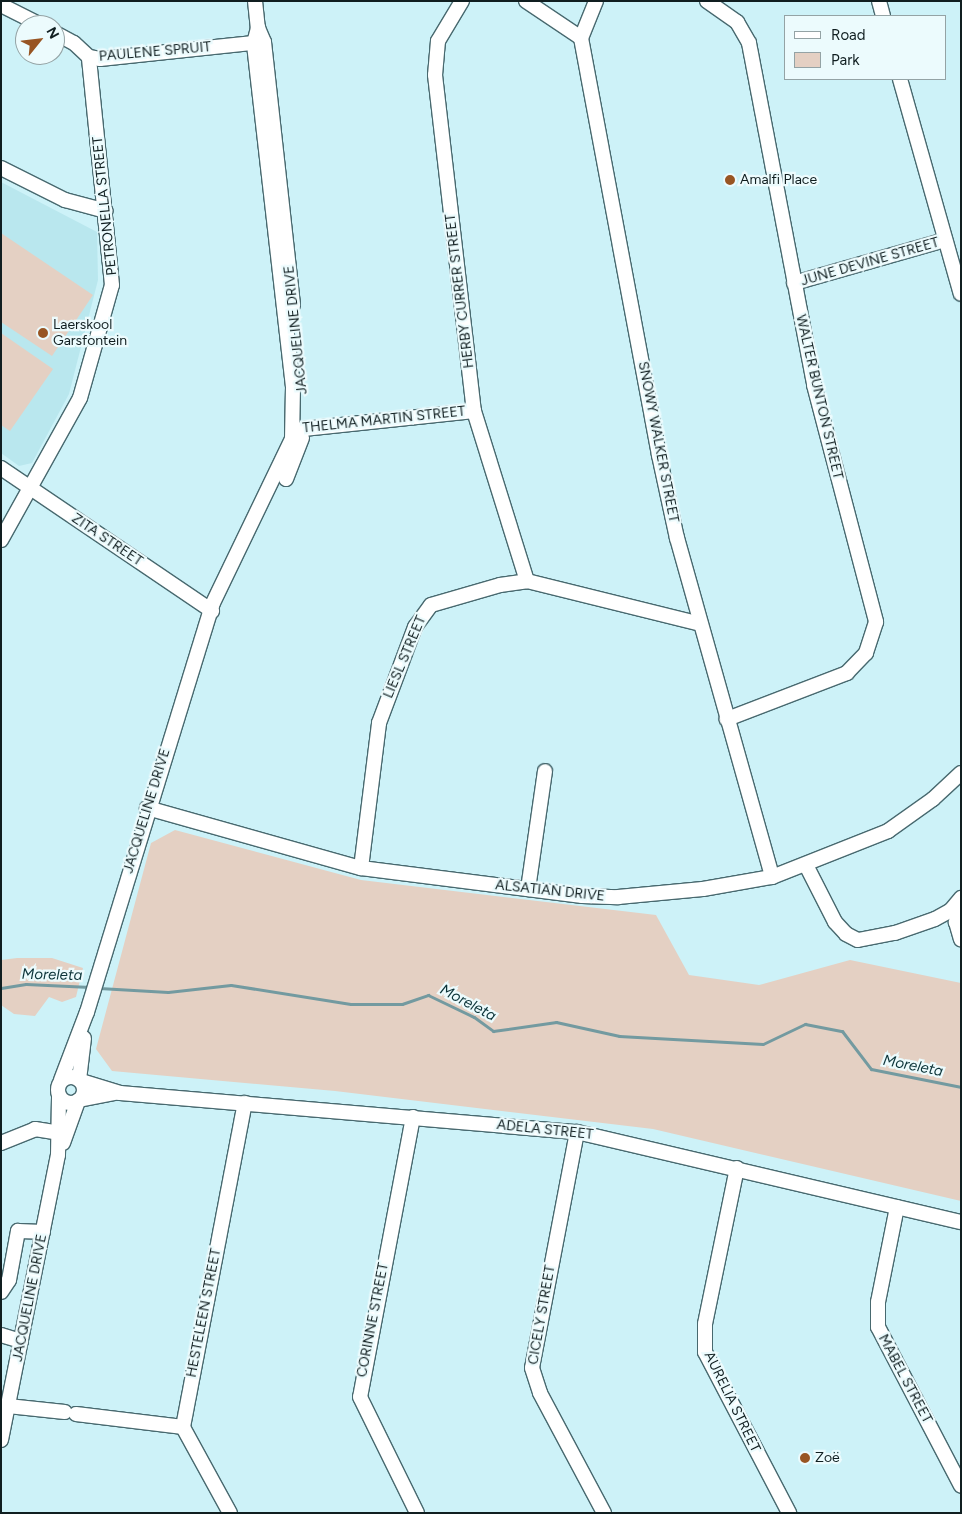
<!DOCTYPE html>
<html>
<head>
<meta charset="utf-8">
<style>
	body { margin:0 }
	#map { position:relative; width:962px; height:1514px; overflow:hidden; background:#cdf2f8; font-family:Figtree,sans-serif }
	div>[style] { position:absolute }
	.built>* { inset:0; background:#b9e7ee }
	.green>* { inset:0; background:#e4d0c3 }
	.stream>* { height:3px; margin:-1.5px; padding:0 1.5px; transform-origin:1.5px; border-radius:1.5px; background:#739aa0 }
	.roads { filter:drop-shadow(1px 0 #48696f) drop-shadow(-1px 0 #48696f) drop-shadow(0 1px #48696f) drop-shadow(0 -1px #48696f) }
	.minor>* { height:14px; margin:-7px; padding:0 7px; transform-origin:7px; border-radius:7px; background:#fff }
	.minor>.ring { margin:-7px; padding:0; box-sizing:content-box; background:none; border:14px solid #fff; border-radius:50% }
	.dots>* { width:14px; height:14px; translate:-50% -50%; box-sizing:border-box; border:2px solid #ecfbfd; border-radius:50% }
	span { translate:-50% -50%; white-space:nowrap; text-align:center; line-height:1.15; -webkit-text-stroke:4.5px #ecfbfd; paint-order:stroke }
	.street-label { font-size:14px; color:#101e20 }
	.poi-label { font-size:14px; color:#101e20 }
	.left { translate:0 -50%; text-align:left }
	.water-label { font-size:15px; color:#0b3338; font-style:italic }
	.frame { position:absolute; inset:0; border:2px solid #101e20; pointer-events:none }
	.legend { position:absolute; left:784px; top:15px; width:162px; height:65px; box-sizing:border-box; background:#ecfbfd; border:1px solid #94a3a5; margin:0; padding:6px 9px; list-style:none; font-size:15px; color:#101e20 }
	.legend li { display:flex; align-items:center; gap:10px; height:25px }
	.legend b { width:25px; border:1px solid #94a3a5 }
	.north { position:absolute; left:15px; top:15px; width:50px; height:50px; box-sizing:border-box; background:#ecfbfd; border:1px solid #94a3a5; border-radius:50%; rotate:61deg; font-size:14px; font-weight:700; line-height:20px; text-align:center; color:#101e20 }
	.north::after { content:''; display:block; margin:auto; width:18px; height:22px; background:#985523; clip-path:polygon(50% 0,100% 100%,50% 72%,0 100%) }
</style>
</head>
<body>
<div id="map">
	<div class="built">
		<div style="clip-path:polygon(1px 182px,97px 232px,98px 280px,69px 394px,32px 463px,19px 466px,1px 453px)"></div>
	</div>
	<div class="green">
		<div style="clip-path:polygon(1px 233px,93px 295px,52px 356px,1px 322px)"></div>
		<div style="clip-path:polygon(1px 333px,53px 369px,10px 431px,1px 425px)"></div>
		<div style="clip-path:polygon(175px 830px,361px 880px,656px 915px,689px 975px,759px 985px,850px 960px,961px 983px,961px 1201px,653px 1129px,335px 1091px,112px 1071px,96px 1049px,151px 843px)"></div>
		<div style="clip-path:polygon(17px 958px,52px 958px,83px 968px,76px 997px,62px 1002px,49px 997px,35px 1016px,14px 1014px,1px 1005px,1px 960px)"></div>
	</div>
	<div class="stream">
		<div style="left:1px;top:988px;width:25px;rotate:-9deg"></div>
		<div style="left:26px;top:984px;width:64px;rotate:2.7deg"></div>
		<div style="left:99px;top:988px;width:69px;rotate:3.3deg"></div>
		<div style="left:168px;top:992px;width:63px;rotate:-6.3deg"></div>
		<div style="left:231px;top:985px;width:121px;rotate:9deg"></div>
		<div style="left:351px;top:1004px;width:51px"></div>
		<div style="left:402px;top:1004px;width:28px;rotate:-19deg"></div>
		<div style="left:428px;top:995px;width:51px;rotate:25.6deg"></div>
		<div style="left:474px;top:1017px;width:24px;rotate:36deg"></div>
		<div style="left:493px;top:1031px;width:64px;rotate:-8.1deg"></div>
		<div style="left:556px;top:1022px;width:65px;rotate:12.5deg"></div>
		<div style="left:619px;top:1036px;width:144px;rotate:3.2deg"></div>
		<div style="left:763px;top:1044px;width:47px;rotate:-25.5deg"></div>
		<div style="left:805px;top:1024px;width:38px;rotate:11deg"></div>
		<div style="left:842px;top:1031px;width:48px;rotate:52.7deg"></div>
		<div style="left:871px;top:1069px;width:92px;rotate:11.3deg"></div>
	</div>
	<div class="roads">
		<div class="minor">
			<div style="left:255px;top:1px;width:27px;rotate:84deg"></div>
			<div style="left:258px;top:28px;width:15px;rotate:67deg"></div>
			<div style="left:264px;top:42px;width:265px;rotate:83.7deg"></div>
			<div style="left:462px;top:1px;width:47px;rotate:121deg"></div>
			<div style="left:438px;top:41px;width:34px;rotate:95deg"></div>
			<div style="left:435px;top:75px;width:338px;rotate:83.4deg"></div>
			<div style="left:474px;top:411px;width:178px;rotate:72.7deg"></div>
			<div style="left:526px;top:1px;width:66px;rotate:33.9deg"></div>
			<div style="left:596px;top:1px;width:40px;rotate:112deg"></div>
			<div style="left:581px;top:38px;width:424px;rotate:79.4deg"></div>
			<div style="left:659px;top:455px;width:85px;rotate:77.8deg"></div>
			<div style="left:677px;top:538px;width:352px;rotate:74.3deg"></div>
			<div style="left:707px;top:1px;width:37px;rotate:35deg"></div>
			<div style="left:737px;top:22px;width:24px;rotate:60deg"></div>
			<div style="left:749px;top:43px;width:348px;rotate:79.2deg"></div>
			<div style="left:814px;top:385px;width:245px;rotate:75.3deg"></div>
			<div style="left:876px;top:622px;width:33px;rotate:108deg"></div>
			<div style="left:866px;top:653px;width:28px;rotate:134deg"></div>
			<div style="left:847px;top:673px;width:129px;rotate:159deg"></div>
			<div style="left:879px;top:1px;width:16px;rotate:75deg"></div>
			<div style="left:1px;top:5px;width:45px;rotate:26.6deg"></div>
			<div style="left:55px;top:33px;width:21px;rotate:28deg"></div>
			<div style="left:74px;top:43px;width:21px;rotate:43deg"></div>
			<div style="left:89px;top:57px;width:11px;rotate:10deg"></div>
			<div style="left:100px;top:59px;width:164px;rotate:-6deg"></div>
			<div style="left:900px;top:79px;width:223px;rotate:74.2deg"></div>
			<div style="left:1px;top:168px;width:72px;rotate:26.6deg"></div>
			<div style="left:65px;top:200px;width:42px;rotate:15deg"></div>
			<div style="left:794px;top:283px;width:157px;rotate:-15.9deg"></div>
			<div style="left:294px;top:430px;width:181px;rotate:-6deg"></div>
			<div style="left:1px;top:468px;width:255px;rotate:34.1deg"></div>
			<div style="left:286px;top:479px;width:44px;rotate:-68.7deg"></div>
			<div style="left:1px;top:540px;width:162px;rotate:-60.9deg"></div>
			<div style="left:80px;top:398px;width:117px;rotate:-74.2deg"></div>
			<div style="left:112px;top:285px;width:229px;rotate:-95.8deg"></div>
			<div style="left:147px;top:808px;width:222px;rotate:15.7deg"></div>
			<div style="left:361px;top:868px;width:223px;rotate:7.2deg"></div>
			<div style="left:582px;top:896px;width:36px;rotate:2deg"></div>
			<div style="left:618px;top:897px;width:85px;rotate:-5.4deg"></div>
			<div style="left:703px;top:889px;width:70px;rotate:-9.9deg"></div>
			<div style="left:772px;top:877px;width:125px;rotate:-21.6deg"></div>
			<div style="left:888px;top:831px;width:55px;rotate:-35.4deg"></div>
			<div style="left:933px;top:799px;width:38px;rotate:-43deg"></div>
			<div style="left:806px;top:865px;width:64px;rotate:63deg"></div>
			<div style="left:835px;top:922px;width:16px;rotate:47deg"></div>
			<div style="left:846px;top:934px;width:13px;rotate:27deg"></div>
			<div style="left:858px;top:940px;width:38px;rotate:-11deg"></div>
			<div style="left:895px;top:933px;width:42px;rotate:-19.3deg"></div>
			<div style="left:935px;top:919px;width:18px;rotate:-29deg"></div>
			<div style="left:951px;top:910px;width:16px;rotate:-50deg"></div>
			<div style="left:361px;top:868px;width:146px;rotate:-82.9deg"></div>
			<div style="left:379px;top:723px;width:103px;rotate:-69.4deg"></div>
			<div style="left:415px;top:627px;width:27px;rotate:-54deg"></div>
			<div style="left:431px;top:605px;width:72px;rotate:-16.2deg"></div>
			<div style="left:500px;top:585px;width:27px;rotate:-8deg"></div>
			<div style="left:527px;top:581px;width:179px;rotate:13.9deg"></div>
			<div style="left:528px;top:889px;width:119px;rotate:-81.8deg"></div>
			<div style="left:961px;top:915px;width:9px;rotate:126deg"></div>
			<div style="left:956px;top:922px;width:18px;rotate:74deg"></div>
			<div class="ring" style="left:58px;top:1077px;width:12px;height:12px"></div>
			<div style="left:61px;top:1080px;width:73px;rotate:-69.1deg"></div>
			<div style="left:87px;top:1012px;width:426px;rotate:-72.9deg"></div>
			<div style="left:212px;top:605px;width:184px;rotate:-64.3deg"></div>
			<div style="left:292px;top:439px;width:52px;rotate:-88.9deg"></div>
			<div style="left:293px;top:387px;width:346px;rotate:-96.5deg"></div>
			<div style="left:254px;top:43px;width:16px;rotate:-75deg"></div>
			<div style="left:79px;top:1080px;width:42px;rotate:-83.2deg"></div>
			<div style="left:81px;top:1081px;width:41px;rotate:17.1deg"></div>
			<div style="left:120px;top:1093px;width:459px;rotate:4.9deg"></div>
			<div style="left:577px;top:1132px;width:394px;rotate:13.2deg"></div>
			<div style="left:79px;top:1100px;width:38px;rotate:-11deg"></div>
			<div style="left:413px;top:1117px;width:285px;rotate:100.7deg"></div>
			<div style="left:360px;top:1397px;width:129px;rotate:63.8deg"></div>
			<div style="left:577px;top:1132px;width:240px;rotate:100.8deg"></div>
			<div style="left:532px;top:1368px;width:26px;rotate:72deg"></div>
			<div style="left:540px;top:1393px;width:136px;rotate:61.9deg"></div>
			<div style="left:1px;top:1143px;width:37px;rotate:-22deg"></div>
			<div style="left:35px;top:1129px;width:24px;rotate:9deg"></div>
			<div style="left:63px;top:1143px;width:45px;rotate:-70.3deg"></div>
			<div style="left:737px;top:1168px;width:159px;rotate:101.6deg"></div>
			<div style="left:705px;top:1324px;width:28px;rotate:90deg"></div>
			<div style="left:705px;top:1352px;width:182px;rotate:62.4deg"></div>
			<div style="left:897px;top:1207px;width:97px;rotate:101.3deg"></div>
			<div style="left:878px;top:1302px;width:25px;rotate:90deg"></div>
			<div style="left:878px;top:1327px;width:179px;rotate:62.4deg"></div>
			<div style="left:1px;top:1292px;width:14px;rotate:-56deg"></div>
			<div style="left:9px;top:1280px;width:50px;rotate:-79.6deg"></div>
			<div style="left:18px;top:1231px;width:25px;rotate:2deg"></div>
			<div style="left:1px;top:1335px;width:21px;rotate:17deg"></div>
			<div style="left:8px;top:1406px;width:57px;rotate:6deg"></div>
			<div style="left:76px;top:1414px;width:108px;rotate:6.9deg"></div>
			<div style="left:1px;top:1440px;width:291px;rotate:-78.7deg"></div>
			<div style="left:58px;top:1155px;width:59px;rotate:-89deg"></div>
			<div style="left:230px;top:1513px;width:98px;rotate:-118.7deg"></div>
			<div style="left:183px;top:1427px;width:330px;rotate:-79.2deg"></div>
		</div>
	</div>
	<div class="dots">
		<div style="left:730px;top:180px;background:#985523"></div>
		<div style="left:43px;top:333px;background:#985523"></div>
		<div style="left:805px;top:1458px;background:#985523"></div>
	</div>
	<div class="street-label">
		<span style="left:155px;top:52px;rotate:-5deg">PAULENE SPRUIT</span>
		<span style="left:105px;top:206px;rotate:-96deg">PETRONELLA STREET</span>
		<span style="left:870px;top:262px;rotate:-16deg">JUNE DEVINE STREET</span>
		<span style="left:460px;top:291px;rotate:-97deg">HERBY CURRER STREET</span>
		<span style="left:296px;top:330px;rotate:-96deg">JACQUELINE DRIVE</span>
		<span style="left:819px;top:397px;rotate:77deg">WALTER BUNTON STREET</span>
		<span style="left:384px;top:420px;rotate:-6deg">THELMA MARTIN STREET</span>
		<span style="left:658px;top:442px;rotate:79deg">SNOWY WALKER STREET</span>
		<span style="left:107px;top:540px;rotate:34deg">ZITA STREET</span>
		<span style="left:405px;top:657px;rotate:-67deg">LIESL STREET</span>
		<span style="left:147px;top:811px;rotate:-73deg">JACQUELINE DRIVE</span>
		<span style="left:550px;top:891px;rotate:6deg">ALSATIAN DRIVE</span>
		<span style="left:545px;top:1130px;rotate:6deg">ADELA STREET</span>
		<span style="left:30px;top:1298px;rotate:-79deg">JACQUELINE DRIVE</span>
		<span style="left:204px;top:1313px;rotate:-79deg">HESTELEEN STREET</span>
		<span style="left:542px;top:1315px;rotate:-80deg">CICELY STREET</span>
		<span style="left:373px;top:1320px;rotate:-79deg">CORINNE STREET</span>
		<span style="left:905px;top:1379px;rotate:62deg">MABEL STREET</span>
		<span style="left:732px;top:1402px;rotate:64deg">AURELIA STREET</span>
	</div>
	<div class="poi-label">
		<span class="left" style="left:740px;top:180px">Amalfi Place</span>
		<span class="left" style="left:53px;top:333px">Laerskool<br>Garsfontein</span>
		<span class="left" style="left:815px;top:1458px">Zoë</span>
	</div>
	<div class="water-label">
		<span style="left:52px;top:975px;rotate:1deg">Moreleta</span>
		<span style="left:468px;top:1003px;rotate:28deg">Moreleta</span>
		<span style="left:913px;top:1066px;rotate:11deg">Moreleta</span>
	</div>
	<div class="frame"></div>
	<ul class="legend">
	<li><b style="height:6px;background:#fff"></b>Road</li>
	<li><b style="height:14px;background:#e4d0c3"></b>Park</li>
	</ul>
	<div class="north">N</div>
</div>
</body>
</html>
